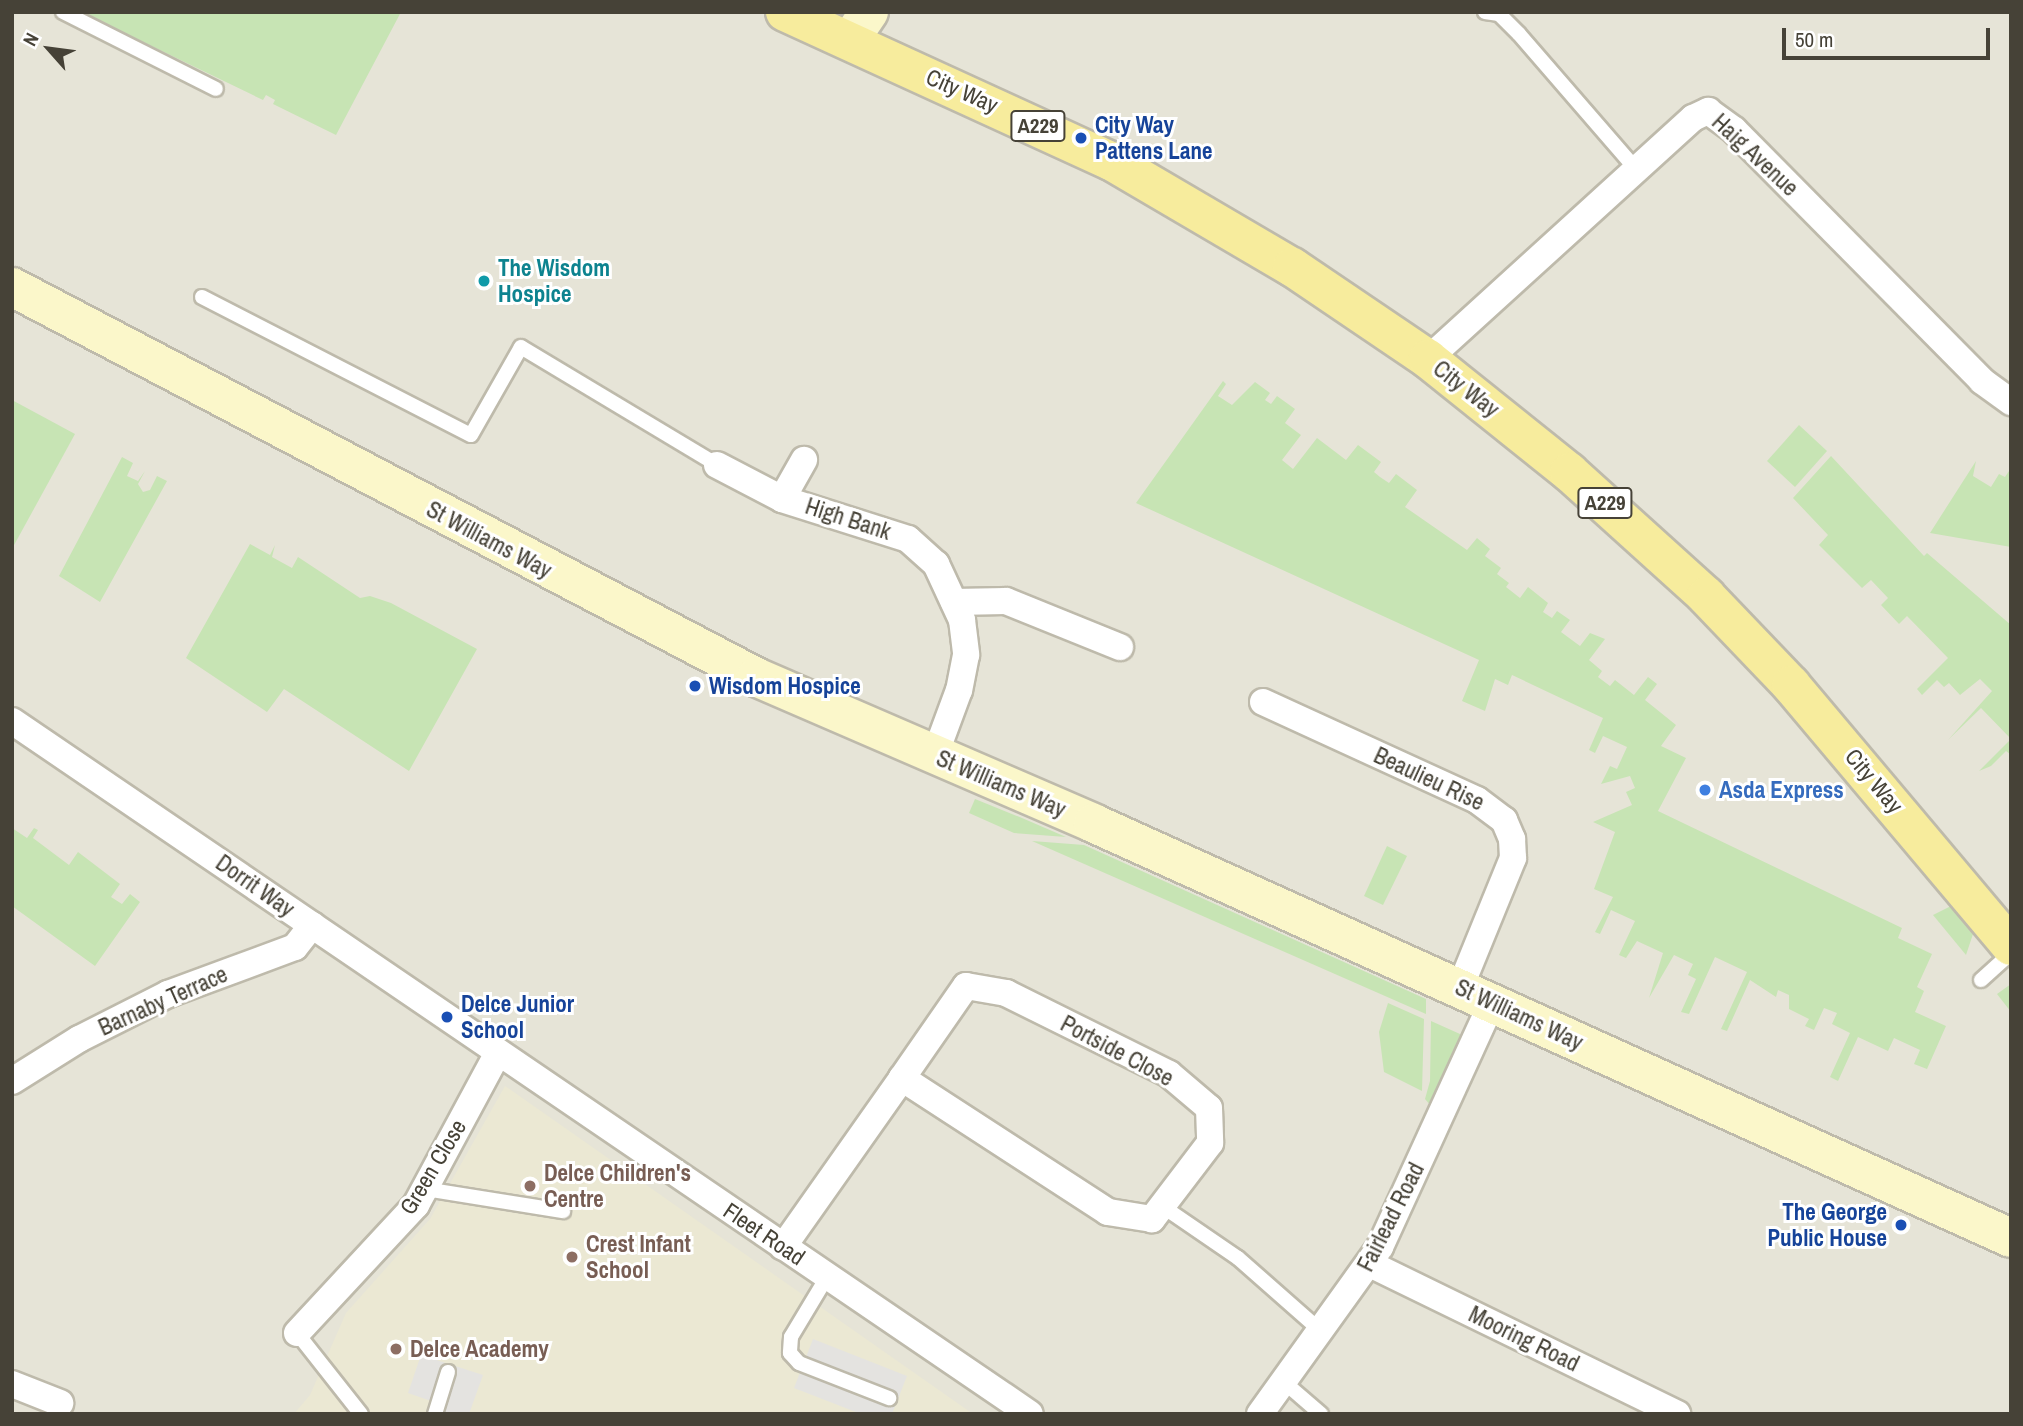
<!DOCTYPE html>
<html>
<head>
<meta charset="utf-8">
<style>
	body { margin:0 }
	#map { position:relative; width:2023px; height:1426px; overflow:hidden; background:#f3f1e8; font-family:"Archivo Narrow",sans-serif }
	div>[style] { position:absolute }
	.residential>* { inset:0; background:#e6e4d7 }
	.education>* { inset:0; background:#ebe8d3 }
	.green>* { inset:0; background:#c7e4b4 }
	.parking>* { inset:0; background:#e4e3e0 }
	.roads { filter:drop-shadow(2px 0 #bebaab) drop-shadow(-2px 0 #bebaab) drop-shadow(0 2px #bebaab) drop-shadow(0 -2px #bebaab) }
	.lane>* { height:14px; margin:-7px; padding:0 7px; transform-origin:7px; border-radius:7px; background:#fff }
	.street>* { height:26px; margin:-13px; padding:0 13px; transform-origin:13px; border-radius:13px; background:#fff }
	.secondary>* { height:38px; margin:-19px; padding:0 19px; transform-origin:19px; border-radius:19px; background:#fbf7ca }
	.primary>* { height:38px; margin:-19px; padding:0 19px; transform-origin:19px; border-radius:19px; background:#f7ec9d }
	.dots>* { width:19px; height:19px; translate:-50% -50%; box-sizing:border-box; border:4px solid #fff; border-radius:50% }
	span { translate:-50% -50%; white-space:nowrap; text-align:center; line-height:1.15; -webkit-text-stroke:6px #fff; paint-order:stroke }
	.shield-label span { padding:2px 5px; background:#fff; border:2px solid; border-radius:5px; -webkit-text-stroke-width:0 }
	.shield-label { font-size:21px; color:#464237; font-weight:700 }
	.street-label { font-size:23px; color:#464237 }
	.transit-label { font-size:23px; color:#164399; font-weight:700 }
	.left { translate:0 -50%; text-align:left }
	.right { translate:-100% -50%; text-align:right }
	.culture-label { font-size:23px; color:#0d838f; font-weight:700 }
	.shop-label { font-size:23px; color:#366cbe; font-weight:700 }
	.education-label { font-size:23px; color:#785e54; font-weight:700 }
	.frame { position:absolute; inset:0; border:14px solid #464237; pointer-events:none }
	.north { position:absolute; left:14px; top:14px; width:70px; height:70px; -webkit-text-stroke:5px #fff; paint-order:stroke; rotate:298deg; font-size:19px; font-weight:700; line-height:28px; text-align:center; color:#464237 }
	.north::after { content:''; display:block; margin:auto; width:24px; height:32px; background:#464237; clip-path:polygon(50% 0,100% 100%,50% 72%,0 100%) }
	.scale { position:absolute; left:1782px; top:28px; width:208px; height:32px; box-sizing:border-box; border:4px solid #464237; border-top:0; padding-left:9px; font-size:21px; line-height:24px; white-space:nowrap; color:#464237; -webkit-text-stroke:5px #fff; paint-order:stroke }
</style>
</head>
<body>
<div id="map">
	<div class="residential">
		<div style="clip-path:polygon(12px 12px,2011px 12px,2011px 1414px,12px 1414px)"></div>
	</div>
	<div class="education">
		<div style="clip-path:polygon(505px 1086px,973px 1414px,294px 1414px,310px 1395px,346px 1313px,430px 1219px)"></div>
	</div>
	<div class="green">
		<div style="clip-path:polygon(81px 12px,401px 12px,336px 135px,273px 104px,275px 100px,266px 95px,263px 100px)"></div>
		<div style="clip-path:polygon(1223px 381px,1226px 384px,1218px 396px,1232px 405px,1255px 382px,1270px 393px,1265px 400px,1271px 404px,1277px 396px,1295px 409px,1285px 423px,1301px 435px,1282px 460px,1293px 469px,1317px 438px,1346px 460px,1358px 445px,1381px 462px,1374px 472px,1380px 477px,1389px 483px,1396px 474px,1417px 490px,1405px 507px,1467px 550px,1477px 538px,1490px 549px,1485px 556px,1501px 568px,1497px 574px,1509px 583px,1506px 587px,1520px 598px,1528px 587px,1548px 603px,1543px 612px,1552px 618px,1557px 611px,1570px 620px,1561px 632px,1580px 646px,1590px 633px,1605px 639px,1589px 660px,1602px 671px,1598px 677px,1610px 686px,1615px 680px,1634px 695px,1648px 677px,1657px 684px,1645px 700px,1676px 725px,1661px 746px,1686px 758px,1658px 811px,1902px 928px,1898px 938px,1932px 954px,1917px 987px,1924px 991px,1915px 1012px,1946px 1026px,1927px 1069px,1914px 1064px,1920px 1050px,1894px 1038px,1888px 1051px,1858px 1037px,1838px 1081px,1830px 1077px,1850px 1033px,1832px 1024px,1837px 1013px,1824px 1008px,1814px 1030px,1805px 1026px,1809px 1019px,1789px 1009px,1789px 995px,1778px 990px,1776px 997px,1750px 980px,1727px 1031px,1721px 1029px,1747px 972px,1715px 957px,1689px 1014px,1681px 1012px,1696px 979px,1688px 975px,1693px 964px,1674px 955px,1649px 998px,1663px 953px,1637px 941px,1626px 958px,1619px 955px,1635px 921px,1611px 910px,1600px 934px,1595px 932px,1613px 897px,1594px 889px,1615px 832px,1593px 822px,1632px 805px,1626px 792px,1635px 788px,1630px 776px,1601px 784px,1610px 766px,1617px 769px,1627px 747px,1603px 736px,1595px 753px,1589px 750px,1603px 718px,1512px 675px,1508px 685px,1495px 679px,1485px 711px,1462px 701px,1479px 660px,1136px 503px)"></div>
		<div style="clip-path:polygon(12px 400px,75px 434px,13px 547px,12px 546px)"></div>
		<div style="clip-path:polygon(1799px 425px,1827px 451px,1795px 487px,1767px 461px)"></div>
		<div style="clip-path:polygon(1831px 456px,1924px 556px,1927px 553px,2011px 625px,2011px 739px,1981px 708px,1948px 740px,1992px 691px,1980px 679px,1960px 695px,1949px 683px,1944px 687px,1937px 680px,1922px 695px,1917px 689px,1948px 658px,1907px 616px,1899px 624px,1881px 605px,1888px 598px,1871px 580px,1862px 588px,1819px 545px,1828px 535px,1793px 498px)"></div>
		<div style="clip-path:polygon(122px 457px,133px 463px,127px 476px,138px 481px,145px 471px,138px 484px,143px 492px,150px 490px,157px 476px,167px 481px,100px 602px,59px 576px)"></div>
		<div style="clip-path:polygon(1976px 461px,1973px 476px,1991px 487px,1999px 474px,2005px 477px,2011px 468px,2011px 547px,1930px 533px)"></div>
		<div style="clip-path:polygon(250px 544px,270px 555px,275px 545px,272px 557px,292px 568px,298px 557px,360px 598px,370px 596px,391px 603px,477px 649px,409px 771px,284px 689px,267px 712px,186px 658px)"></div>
		<div style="clip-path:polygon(2011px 739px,2011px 755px,2006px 751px,1991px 766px,1979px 771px)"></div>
		<div style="clip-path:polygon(975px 799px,1022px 818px,1066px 837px,1014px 833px,969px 813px)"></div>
		<div style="clip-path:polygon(12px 828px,27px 838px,34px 828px,38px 830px,33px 838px,69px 865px,78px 852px,120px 884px,111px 897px,122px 904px,130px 894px,140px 902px,95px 966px,12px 906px)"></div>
		<div style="clip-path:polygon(1032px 841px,1084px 845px,1426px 999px,1426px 1014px)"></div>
		<div style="clip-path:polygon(1387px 846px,1407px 856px,1383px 905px,1364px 896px)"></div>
		<div style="clip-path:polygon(1951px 906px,1973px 934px,1966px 955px,1933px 915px)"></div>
		<div style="clip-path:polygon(2011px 984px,2011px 1012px,1997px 994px)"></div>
		<div style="clip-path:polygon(1388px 1003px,1424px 1019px,1422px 1091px,1384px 1072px,1379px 1032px)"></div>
		<div style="clip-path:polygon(1431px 1021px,1460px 1034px,1461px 1040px,1431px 1106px,1425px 1099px,1430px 1081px)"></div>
	</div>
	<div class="parking">
		<div style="clip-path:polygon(813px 1339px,907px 1376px,892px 1414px,861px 1414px,794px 1388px)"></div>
		<div style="clip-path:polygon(421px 1355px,483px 1375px,469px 1414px,428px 1414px,431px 1401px,408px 1393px)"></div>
	</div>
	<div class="roads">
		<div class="lane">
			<div style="left:63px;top:12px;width:171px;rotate:26.7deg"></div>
			<div style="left:1485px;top:12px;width:14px;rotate:8deg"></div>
			<div style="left:1499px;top:14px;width:28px;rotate:45deg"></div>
			<div style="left:1519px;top:34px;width:179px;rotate:49.1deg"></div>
			<div style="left:202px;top:297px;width:302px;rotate:27.2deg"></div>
			<div style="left:471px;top:435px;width:101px;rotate:-60.4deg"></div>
			<div style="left:521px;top:347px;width:229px;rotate:31deg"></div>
			<div style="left:1981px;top:980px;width:40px;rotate:-42deg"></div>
			<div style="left:425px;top:1189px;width:140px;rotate:9.1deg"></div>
			<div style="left:1162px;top:1206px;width:92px;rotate:34.4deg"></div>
			<div style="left:1238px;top:1258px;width:112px;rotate:41.4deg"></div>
			<div style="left:827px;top:1277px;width:70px;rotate:121deg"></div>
			<div style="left:791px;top:1337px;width:16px;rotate:94deg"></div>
			<div style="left:790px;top:1353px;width:13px;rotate:48deg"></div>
			<div style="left:799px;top:1363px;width:97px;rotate:21.3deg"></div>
			<div style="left:297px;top:1333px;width:103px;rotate:51.7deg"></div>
			<div style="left:1284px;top:1382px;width:49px;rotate:40.9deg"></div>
			<div style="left:435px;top:1414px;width:44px;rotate:-72.8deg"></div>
		</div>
		<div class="street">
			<div style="left:1428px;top:359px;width:358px;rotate:-42.3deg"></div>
			<div style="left:1693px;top:118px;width:17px;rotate:-25deg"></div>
			<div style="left:1708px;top:111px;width:32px;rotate:36deg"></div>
			<div style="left:1734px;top:130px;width:353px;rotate:45.3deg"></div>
			<div style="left:1982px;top:381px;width:36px;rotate:36deg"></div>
			<div style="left:717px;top:465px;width:73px;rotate:27.6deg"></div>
			<div style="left:782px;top:499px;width:132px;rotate:17.6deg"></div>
			<div style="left:908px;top:539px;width:38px;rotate:42deg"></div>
			<div style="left:936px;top:564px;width:62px;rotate:65.1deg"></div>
			<div style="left:962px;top:620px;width:35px;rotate:83deg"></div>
			<div style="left:966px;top:655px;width:36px;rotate:101deg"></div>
			<div style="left:959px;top:690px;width:69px;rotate:110.3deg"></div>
			<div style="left:782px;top:499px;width:45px;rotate:-60.6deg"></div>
			<div style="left:954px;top:602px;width:52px;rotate:-1.1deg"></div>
			<div style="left:1006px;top:601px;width:123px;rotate:22deg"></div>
			<div style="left:1263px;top:702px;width:235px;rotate:24.6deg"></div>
			<div style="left:1477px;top:800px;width:34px;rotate:37deg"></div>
			<div style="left:1504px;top:820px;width:21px;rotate:67deg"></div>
			<div style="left:1512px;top:839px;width:19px;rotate:87deg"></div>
			<div style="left:1513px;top:858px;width:140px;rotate:112.2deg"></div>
			<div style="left:12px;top:721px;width:1231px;rotate:34.24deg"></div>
			<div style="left:12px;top:1081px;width:79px;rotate:-32.1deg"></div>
			<div style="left:79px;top:1039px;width:100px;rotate:-26.8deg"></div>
			<div style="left:168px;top:994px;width:135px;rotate:-20.3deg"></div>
			<div style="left:295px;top:947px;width:28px;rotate:-52deg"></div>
			<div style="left:783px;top:1247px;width:207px;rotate:-54.8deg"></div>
			<div style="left:902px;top:1078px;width:112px;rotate:-55.2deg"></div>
			<div style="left:966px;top:986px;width:41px;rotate:9.9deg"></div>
			<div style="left:1006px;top:993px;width:182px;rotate:26.4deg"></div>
			<div style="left:1169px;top:1074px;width:52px;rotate:40.4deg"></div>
			<div style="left:1209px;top:1108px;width:35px;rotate:88deg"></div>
			<div style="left:1210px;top:1143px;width:96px;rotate:127.3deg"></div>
			<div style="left:1152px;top:1219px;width:45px;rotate:-171deg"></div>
			<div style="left:1108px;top:1212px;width:246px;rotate:-147deg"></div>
			<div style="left:1370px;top:1264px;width:342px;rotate:26deg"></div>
			<div style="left:297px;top:1333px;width:175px;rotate:-47.1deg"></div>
			<div style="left:416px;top:1205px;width:173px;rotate:-61.7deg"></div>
			<div style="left:12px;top:1384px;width:52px;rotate:21.6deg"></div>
			<div style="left:1260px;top:1414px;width:206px;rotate:-54.3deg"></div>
			<div style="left:1380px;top:1247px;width:269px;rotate:-65.4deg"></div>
		</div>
		<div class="secondary">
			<div style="left:850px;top:40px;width:34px;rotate:-56deg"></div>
			<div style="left:12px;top:287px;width:840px;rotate:27.66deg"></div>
			<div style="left:756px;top:677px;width:367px;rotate:23.4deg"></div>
			<div style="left:1093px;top:823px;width:1007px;rotate:24.33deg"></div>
		</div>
		<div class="primary">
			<div style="left:785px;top:12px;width:358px;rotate:24.6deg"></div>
			<div style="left:1111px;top:161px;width:210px;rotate:30.4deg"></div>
			<div style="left:1292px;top:267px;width:164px;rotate:34.1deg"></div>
			<div style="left:1428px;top:359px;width:181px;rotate:38.7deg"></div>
			<div style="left:1569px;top:472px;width:185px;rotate:42.1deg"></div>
			<div style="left:1706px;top:596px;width:123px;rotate:46.3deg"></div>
			<div style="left:1791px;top:685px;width:341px;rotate:49.9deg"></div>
		</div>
	</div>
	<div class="dots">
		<div style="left:1081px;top:138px;background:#1a4fb4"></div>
		<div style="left:484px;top:281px;background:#0f9aa8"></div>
		<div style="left:695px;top:686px;background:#1a4fb4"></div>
		<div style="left:1705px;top:790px;background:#3f7fe0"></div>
		<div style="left:447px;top:1017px;background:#1a4fb4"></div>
		<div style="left:530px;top:1186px;background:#8d6e63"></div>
		<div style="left:1901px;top:1225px;background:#1a4fb4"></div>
		<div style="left:572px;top:1257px;background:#8d6e63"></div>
		<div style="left:396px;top:1349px;background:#8d6e63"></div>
	</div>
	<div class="shield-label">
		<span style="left:1038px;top:126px">A229</span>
		<span style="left:1605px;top:503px">A229</span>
	</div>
	<div class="street-label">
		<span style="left:962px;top:91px;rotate:24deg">City Way</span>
		<span style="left:1755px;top:155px;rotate:43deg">Haig Avenue</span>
		<span style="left:1466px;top:389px;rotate:38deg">City Way</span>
		<span style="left:848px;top:519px;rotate:18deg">High Bank</span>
		<span style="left:489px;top:540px;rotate:28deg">St Williams Way</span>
		<span style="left:1429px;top:779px;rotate:25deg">Beaulieu Rise</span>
		<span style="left:1874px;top:781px;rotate:50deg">City Way</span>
		<span style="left:1001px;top:784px;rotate:23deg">St Williams Way</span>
		<span style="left:255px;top:886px;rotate:35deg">Dorrit Way</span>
		<span style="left:163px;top:1001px;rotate:-24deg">Barnaby Terrace</span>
		<span style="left:1519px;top:1015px;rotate:25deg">St Williams Way</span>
		<span style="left:1117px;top:1051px;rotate:28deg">Portside Close</span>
		<span style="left:433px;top:1167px;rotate:-59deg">Green Close</span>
		<span style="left:1391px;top:1217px;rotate:-63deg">Fairlead Road</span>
		<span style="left:764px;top:1234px;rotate:34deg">Fleet Road</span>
		<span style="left:1524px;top:1339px;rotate:26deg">Mooring Road</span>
	</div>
	<div class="transit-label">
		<span class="left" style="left:1095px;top:138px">City Way<br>Pattens Lane</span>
		<span class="left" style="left:709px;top:686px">Wisdom Hospice</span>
		<span class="left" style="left:461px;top:1017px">Delce Junior<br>School</span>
		<span class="right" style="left:1887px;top:1225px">The George<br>Public House</span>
	</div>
	<div class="culture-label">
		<span class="left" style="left:498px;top:281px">The Wisdom<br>Hospice</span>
	</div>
	<div class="shop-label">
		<span class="left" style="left:1719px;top:790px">Asda Express</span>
	</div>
	<div class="education-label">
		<span class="left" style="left:544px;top:1186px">Delce Children's<br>Centre</span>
		<span class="left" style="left:586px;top:1257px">Crest Infant<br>School</span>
		<span class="left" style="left:410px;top:1349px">Delce Academy</span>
	</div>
	<div class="frame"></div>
	<div class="north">N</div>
	<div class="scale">50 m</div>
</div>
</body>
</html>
